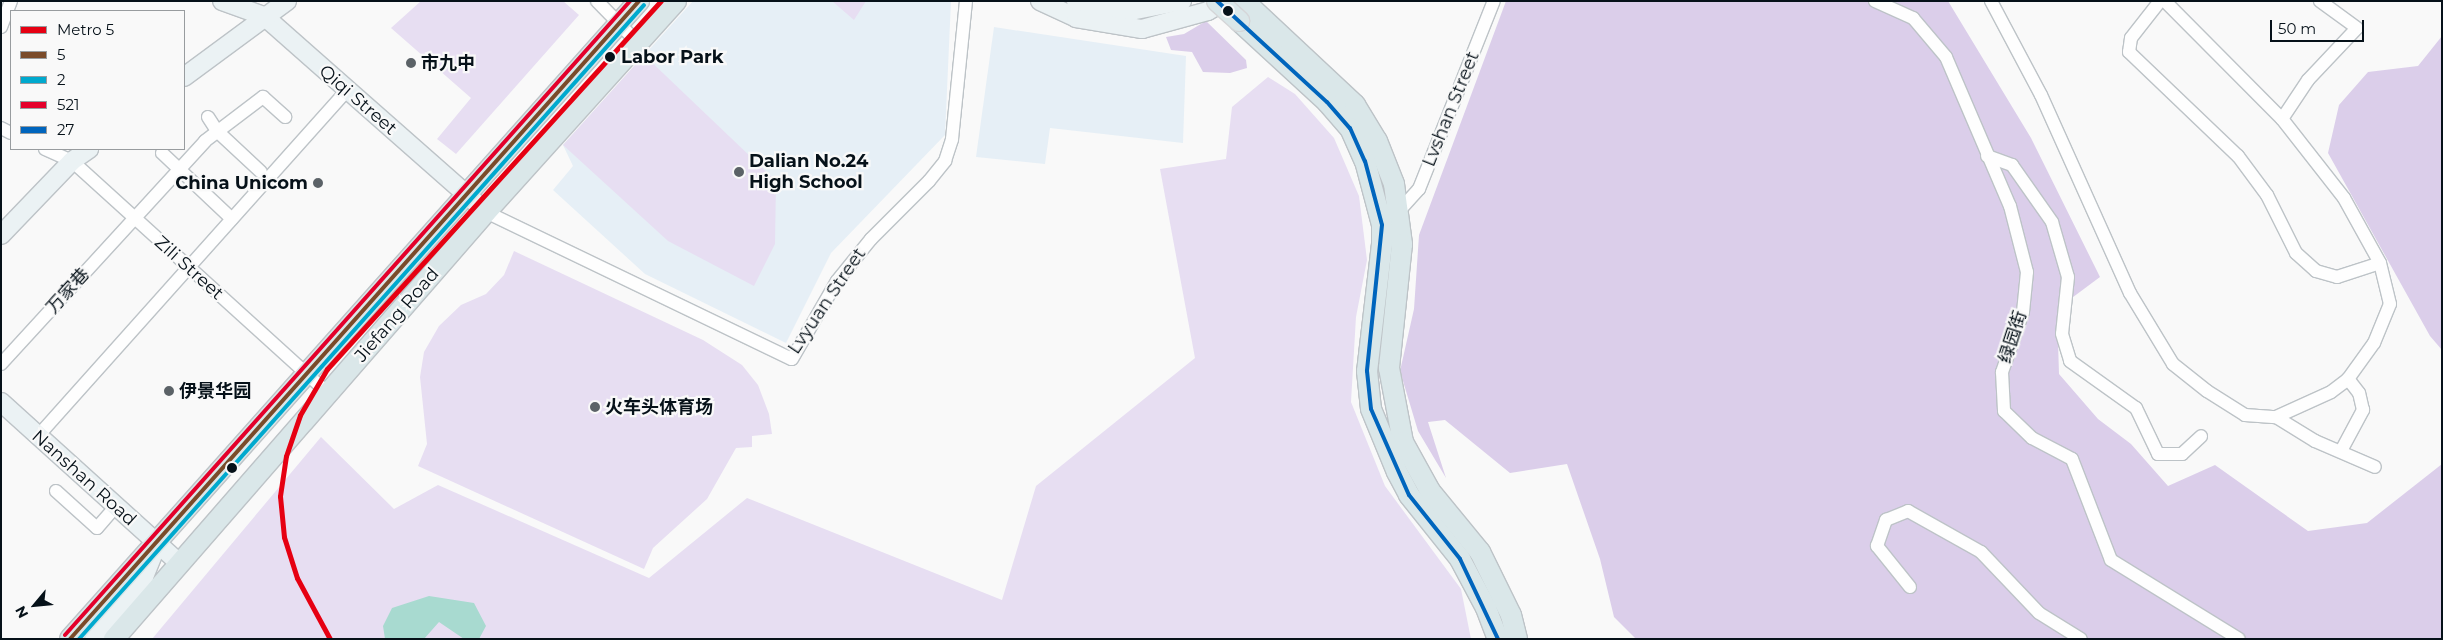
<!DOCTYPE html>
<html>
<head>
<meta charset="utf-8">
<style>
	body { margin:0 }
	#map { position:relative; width:2443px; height:640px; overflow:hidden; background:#f9f9f9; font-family:Montserrat,"Noto Sans SC",sans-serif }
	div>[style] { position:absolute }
	.built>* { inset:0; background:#e6eff6 }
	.green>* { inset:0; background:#e7def2 }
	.forest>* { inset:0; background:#dbceea }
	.water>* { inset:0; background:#a8dad0 }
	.roads { filter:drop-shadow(1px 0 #bdc3c7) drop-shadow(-1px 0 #bdc3c7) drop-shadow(0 1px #bdc3c7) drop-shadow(0 -1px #bdc3c7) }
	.street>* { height:12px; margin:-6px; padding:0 6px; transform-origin:6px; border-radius:6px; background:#fefefe }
	.secondary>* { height:18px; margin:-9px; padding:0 9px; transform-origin:9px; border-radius:9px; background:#ebf2f4 }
	.primary>* { height:20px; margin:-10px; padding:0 10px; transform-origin:10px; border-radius:10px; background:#dae7e9 }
	.bridges { filter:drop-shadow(1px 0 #d5d6d8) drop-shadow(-1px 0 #d5d6d8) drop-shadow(0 1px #d5d6d8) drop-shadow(0 -1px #d5d6d8) }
	.primary-bridge>* { height:20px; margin:-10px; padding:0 10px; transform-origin:10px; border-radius:10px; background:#dae7e9 }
	.bus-1>* { height:4px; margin:-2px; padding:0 2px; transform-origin:2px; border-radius:2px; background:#7a4b2a }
	.bus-2>* { height:4px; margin:-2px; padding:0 2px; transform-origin:2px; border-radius:2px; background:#00a9ce }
	.bus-3>* { height:4px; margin:-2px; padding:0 2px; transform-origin:2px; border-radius:2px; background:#e4002b }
	.bus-4>* { height:4px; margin:-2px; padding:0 2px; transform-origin:2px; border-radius:2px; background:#0065bd }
	.metro-1>* { height:5px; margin:-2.5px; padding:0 2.5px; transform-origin:2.5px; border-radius:2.5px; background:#e60012 }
	.dots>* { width:14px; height:14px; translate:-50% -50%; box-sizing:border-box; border:2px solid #f9f9f9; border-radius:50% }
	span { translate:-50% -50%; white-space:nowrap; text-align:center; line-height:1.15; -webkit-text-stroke:4.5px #f9f9f9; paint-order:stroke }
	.stop-label { font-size:18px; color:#061119; font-weight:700 }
	.left { translate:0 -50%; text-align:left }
	.poi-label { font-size:18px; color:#061119; font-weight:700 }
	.right { translate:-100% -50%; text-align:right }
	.street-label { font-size:18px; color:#061119 }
	.frame { position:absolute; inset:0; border:2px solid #061119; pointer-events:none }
	.legend { position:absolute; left:10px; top:10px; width:175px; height:140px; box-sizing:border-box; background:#f9f9f9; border:1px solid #989c9f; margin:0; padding:6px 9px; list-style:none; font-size:15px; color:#061119 }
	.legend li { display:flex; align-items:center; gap:10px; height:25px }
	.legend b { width:25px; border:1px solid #989c9f }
	.north { position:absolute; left:10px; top:580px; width:50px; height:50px; -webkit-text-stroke:4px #f9f9f9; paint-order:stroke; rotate:242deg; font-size:14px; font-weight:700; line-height:20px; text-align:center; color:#061119 }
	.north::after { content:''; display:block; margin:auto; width:18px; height:22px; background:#061119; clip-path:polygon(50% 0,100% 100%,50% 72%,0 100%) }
	.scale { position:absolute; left:2270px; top:20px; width:94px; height:22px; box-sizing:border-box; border:2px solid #061119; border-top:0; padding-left:6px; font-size:15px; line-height:18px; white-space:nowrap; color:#061119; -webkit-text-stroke:4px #f9f9f9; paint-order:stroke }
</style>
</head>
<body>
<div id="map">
	<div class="built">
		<div style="clip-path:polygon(693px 1px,951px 1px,945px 135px,831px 253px,786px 343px,645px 274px,553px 190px,573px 166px,563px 145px)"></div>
		<div style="clip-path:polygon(994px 27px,1186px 56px,1183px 143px,1050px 128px,1045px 164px,976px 157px)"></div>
	</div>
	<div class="green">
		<div style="clip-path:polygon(421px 1px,563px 1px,579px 15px,456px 154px,437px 139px,471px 98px,391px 28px)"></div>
		<div style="clip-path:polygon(832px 1px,866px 1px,854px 20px)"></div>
		<div style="clip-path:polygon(644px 55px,776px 181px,775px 244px,754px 286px,668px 241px,563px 145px)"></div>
		<div style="clip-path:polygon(1268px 77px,1295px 94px,1334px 138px,1359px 196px,1367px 260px,1356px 317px,1351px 402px,1385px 486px,1461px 589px,1471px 639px,152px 639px,321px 437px,394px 509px,438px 485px,649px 578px,747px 498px,1002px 600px,1036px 486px,1195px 358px,1160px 169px,1226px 159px,1232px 107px)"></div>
		<div style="clip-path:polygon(514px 251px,703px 340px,742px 365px,758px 385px,769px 414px,772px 434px,752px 436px,752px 447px,736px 448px,707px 499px,653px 548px,644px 569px,418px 466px,427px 444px,420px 377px,424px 352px,439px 326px,461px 305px,486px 294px,504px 275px)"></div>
	</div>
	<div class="forest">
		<div style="clip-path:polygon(1506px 1px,1948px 1px,2031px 138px,2100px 277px,2057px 309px,2059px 374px,2098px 419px,2131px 444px,2168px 486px,2215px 465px,2308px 531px,2367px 523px,2442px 464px,2442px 639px,1636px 639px,1614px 617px,1600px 559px,1567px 464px,1510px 473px,1445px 420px,1428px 422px,1446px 478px,1418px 431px,1400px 371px,1414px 309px,1419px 235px)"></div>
		<div style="clip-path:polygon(1206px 21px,1246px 60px,1247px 68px,1230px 73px,1203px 72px,1192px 52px,1171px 50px,1166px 37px,1184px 34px)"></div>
		<div style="clip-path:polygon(2442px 36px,2442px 350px,2430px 336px,2328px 153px,2339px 105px,2368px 72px,2418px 66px)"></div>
	</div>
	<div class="water">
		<div style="clip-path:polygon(429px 596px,474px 603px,486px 626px,479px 639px,464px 639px,439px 622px,424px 639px,385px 639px,383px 626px,392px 608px)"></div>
	</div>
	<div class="roads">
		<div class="street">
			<div style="left:597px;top:1px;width:59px;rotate:45.7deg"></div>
			<div style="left:1875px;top:1px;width:42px;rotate:24.1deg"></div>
			<div style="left:1913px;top:18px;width:51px;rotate:49.8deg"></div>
			<div style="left:1946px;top:57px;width:162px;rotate:66.8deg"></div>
			<div style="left:2010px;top:206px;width:68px;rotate:75.6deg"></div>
			<div style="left:2027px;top:272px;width:40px;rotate:95.7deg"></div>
			<div style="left:2023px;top:312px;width:64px;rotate:109.3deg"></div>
			<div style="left:2002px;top:372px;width:39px;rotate:87deg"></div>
			<div style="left:2004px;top:411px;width:39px;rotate:44deg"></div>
			<div style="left:2032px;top:438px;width:45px;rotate:27.7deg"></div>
			<div style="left:2072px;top:459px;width:108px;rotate:68.9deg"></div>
			<div style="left:2111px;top:560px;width:150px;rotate:31.7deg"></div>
			<div style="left:1991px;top:1px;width:106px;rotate:62deg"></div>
			<div style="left:2041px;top:95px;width:217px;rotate:65.8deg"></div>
			<div style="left:2130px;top:293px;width:83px;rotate:58.8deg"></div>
			<div style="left:2173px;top:364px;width:43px;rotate:38.5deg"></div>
			<div style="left:2207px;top:391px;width:45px;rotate:32.3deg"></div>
			<div style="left:2245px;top:415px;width:31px;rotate:4deg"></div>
			<div style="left:2276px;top:417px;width:60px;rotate:-24.4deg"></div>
			<div style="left:2331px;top:392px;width:21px;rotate:-37deg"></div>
			<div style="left:2348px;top:379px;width:44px;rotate:-54.2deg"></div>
			<div style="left:2374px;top:343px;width:42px;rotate:-67.7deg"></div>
			<div style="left:2390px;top:304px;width:42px;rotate:-103.7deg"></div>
			<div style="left:2380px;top:263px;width:74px;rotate:-119deg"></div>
			<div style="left:2344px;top:198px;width:100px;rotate:-128.1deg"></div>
			<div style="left:2282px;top:119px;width:166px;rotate:-134.8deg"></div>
			<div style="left:2160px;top:1px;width:47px;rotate:128.1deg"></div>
			<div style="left:2131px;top:38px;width:14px;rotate:98deg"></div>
			<div style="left:2129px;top:52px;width:151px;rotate:43.7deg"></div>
			<div style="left:2238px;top:156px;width:49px;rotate:53.4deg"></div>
			<div style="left:2267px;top:195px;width:65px;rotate:63.4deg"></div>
			<div style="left:2296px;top:253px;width:27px;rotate:42deg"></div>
			<div style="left:2316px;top:271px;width:22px;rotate:16deg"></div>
			<div style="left:2337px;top:277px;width:45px;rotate:-18deg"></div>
			<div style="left:1px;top:27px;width:28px;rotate:-69deg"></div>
			<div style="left:208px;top:117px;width:17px;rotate:57deg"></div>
			<div style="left:217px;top:131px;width:60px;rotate:43deg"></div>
			<div style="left:2282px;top:119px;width:47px;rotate:-56.3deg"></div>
			<div style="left:2308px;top:80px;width:71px;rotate:-46.7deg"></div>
			<div style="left:2357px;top:28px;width:46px;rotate:-143.9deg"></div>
			<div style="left:1px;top:128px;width:11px;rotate:27deg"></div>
			<div style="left:45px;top:149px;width:30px;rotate:24deg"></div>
			<div style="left:72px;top:161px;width:347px;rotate:42.2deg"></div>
			<div style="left:162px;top:153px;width:96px;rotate:43.3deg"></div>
			<div style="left:1987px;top:156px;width:27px;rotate:20deg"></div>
			<div style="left:2012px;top:165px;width:70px;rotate:54.9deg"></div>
			<div style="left:2052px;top:222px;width:57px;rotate:73.8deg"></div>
			<div style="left:2068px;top:277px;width:57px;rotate:96deg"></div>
			<div style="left:2062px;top:334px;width:28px;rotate:73deg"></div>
			<div style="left:2070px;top:361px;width:81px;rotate:35.5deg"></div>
			<div style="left:2136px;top:408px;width:51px;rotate:64.4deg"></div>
			<div style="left:2158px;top:454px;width:24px"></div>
			<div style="left:2182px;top:454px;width:26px;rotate:-43deg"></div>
			<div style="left:1399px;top:211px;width:30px;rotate:-48deg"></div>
			<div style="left:1419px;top:189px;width:202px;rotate:-68.3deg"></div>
			<div style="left:486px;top:212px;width:339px;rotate:25.7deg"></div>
			<div style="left:792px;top:359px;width:90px;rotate:-60deg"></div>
			<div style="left:837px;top:281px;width:54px;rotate:-51deg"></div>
			<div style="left:871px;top:239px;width:82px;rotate:-45deg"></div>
			<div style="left:929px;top:181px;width:26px;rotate:-51deg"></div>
			<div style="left:945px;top:161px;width:23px;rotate:-72deg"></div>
			<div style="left:952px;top:139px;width:139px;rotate:-84.2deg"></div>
			<div style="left:1px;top:364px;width:302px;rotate:-47.5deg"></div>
			<div style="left:205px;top:141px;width:73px;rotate:-37.2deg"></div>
			<div style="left:263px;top:97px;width:30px;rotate:42deg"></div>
			<div style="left:2276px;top:417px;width:46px;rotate:31.6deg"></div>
			<div style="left:2315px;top:441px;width:65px;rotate:23.4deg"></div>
			<div style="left:38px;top:436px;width:464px;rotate:-48.2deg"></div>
			<div style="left:2341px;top:451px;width:47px;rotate:-61.8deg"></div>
			<div style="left:2363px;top:410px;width:17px;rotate:-103deg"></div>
			<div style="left:2359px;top:393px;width:18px;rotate:-128deg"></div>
			<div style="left:56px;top:491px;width:55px;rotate:42.1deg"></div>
			<div style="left:97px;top:528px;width:29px;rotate:-49deg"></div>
			<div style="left:1910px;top:587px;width:53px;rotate:-128.8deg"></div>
			<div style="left:1877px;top:546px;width:28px;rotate:-71deg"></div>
			<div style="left:1886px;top:520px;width:24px;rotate:-22deg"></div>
			<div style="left:1908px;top:511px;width:84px;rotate:29.3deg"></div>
			<div style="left:1981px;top:552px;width:84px;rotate:46.4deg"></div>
			<div style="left:2039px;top:613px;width:49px;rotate:31.8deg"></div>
		</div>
		<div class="secondary">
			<div style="left:222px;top:1px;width:45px;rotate:19.7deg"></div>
			<div style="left:264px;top:16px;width:296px;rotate:41.4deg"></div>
			<div style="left:1040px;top:1px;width:40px;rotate:25deg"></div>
			<div style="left:1076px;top:18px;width:67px;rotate:9.5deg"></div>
			<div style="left:1142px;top:29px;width:68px;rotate:-15.3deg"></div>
			<div style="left:1208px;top:11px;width:20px;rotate:-30deg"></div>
			<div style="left:1076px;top:1px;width:56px;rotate:10.3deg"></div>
			<div style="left:1131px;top:11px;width:52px;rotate:-11.1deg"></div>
			<div style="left:184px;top:77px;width:128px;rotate:-36.4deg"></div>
			<div style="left:1px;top:235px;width:103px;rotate:-46.2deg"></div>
			<div style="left:72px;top:161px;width:21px;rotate:-35deg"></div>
			<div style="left:1px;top:402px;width:241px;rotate:42.1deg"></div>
			<div style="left:94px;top:639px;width:80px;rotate:-51.1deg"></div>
			<div style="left:144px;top:577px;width:35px;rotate:-68deg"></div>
		</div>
		<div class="primary">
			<div style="left:1244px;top:1px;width:152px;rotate:43.1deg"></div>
			<div style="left:1355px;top:105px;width:42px;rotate:58.6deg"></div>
			<div style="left:1377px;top:141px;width:46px;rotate:68.4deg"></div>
			<div style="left:1394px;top:184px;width:61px;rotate:82.4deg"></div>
			<div style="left:1402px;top:244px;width:125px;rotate:96deg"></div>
			<div style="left:1389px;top:368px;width:75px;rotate:79.3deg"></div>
			<div style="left:1403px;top:442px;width:56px;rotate:61.1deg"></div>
			<div style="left:1430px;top:491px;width:79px;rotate:50.7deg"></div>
			<div style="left:1480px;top:552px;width:70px;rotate:63.8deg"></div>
			<div style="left:1511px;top:615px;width:25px;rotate:76deg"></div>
			<div style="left:1239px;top:21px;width:120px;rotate:42.6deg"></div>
			<div style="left:1327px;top:102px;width:35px;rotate:49deg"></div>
			<div style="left:1350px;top:128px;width:36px;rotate:66deg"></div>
			<div style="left:1365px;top:161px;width:66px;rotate:75.1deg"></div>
			<div style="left:1382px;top:225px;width:19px;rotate:90deg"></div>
			<div style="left:1382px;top:244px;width:128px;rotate:96.7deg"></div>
			<div style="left:1367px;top:371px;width:38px;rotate:84deg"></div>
			<div style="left:1371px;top:409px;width:68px;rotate:67.6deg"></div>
			<div style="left:1397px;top:472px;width:26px;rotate:62deg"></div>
			<div style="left:1409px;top:495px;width:82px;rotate:51.4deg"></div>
			<div style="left:1460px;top:559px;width:55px;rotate:62deg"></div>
			<div style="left:1486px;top:608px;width:33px;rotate:69deg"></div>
			<div style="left:70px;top:639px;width:855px;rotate:-48.27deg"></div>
			<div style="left:114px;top:639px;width:566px;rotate:-48.94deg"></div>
			<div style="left:486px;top:212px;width:284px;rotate:-48deg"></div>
		</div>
	</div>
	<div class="bridges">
		<div class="primary-bridge">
			<div style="left:1217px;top:1px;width:30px;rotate:42deg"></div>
		</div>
	</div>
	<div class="bus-1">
		<div style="left:70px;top:639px;width:855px;rotate:-48.27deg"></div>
	</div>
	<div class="bus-2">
		<div style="left:79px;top:639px;width:849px;rotate:-48.29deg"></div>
	</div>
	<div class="bus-3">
		<div style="left:65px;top:635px;width:849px;rotate:-48.29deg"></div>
	</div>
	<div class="bus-4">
		<div style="left:1217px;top:1px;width:149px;rotate:42.6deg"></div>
		<div style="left:1327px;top:102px;width:35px;rotate:49deg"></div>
		<div style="left:1350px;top:128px;width:36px;rotate:66deg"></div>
		<div style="left:1365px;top:161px;width:66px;rotate:75.1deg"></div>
		<div style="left:1382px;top:225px;width:147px;rotate:95.9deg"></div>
		<div style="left:1367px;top:371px;width:38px;rotate:84deg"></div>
		<div style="left:1371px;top:409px;width:94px;rotate:66.2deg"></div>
		<div style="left:1409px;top:495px;width:82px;rotate:51.4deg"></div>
		<div style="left:1460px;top:559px;width:89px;rotate:64.6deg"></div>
	</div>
	<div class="metro-1">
		<div style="left:330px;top:639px;width:69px;rotate:-118.4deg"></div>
		<div style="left:297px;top:578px;width:43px;rotate:-107.6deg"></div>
		<div style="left:284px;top:537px;width:41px;rotate:-95.6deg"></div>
		<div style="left:280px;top:496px;width:40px;rotate:-81.5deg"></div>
		<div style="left:286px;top:456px;width:43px;rotate:-71.1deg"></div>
		<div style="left:300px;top:415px;width:53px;rotate:-59.6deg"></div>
		<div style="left:327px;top:369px;width:497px;rotate:-47.8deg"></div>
	</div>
	<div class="dots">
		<div style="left:1228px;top:11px;background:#061119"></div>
		<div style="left:610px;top:57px;background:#061119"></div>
		<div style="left:411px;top:63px;background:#5b6267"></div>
		<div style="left:739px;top:172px;background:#5b6267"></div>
		<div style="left:318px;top:183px;background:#5b6267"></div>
		<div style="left:169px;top:391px;background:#5b6267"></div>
		<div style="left:595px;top:407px;background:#5b6267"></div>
		<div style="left:232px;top:468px;background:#061119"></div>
	</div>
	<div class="stop-label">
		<span class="left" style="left:621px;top:57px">Labor Park</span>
	</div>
	<div class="poi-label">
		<span class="left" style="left:421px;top:63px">市九中</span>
		<span class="left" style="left:749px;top:172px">Dalian No.24<br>High School</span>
		<span class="right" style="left:308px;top:183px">China Unicom</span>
		<span class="left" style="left:179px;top:391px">伊景华园</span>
		<span class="left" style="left:605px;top:407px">火车头体育场</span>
	</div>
	<div class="street-label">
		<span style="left:358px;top:100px;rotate:41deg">Qiqi Street</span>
		<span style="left:1451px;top:109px;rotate:-68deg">Lvshan Street</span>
		<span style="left:189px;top:268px;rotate:42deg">Zili Street</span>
		<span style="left:68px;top:291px;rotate:-48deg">万家巷</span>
		<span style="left:827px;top:301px;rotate:-56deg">Lvyuan Street</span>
		<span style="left:397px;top:315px;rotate:-49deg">Jiefang Road</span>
		<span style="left:2013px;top:337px;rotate:-72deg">绿园街</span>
		<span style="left:84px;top:478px;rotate:42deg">Nanshan Road</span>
	</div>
	<div class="frame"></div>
	<ul class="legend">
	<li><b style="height:6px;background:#e60012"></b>Metro 5</li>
	<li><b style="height:6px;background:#7a4b2a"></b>5</li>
	<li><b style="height:6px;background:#00a9ce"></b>2</li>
	<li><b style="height:6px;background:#e4002b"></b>521</li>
	<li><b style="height:6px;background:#0065bd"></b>27</li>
	</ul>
	<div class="north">N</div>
	<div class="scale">50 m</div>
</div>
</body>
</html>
